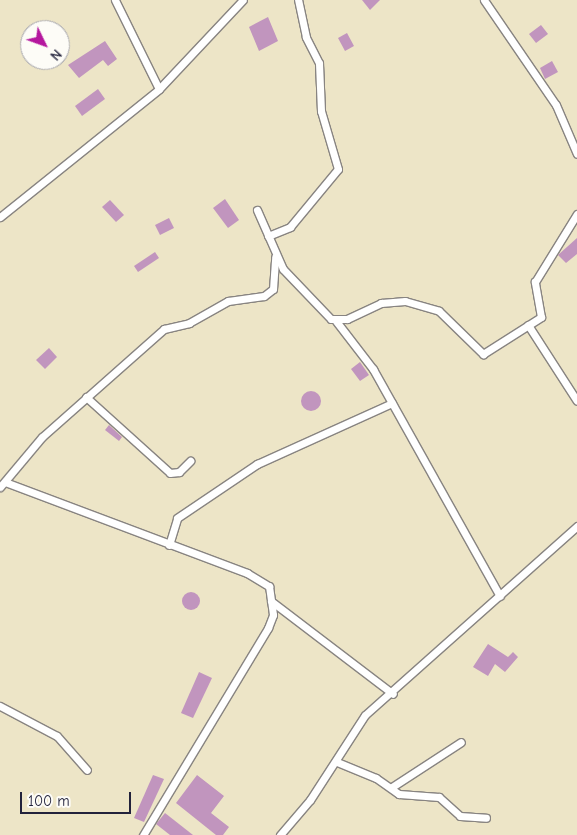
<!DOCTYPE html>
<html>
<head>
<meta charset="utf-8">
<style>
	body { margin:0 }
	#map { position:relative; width:577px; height:835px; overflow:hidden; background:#ede5c7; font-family:"Comic Neue",sans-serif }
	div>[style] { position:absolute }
	.building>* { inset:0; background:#c195be }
	.round { border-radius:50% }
	.roads { filter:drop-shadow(1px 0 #888481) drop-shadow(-1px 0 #888481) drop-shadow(0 1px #888481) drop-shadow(0 -1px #888481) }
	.minor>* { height:7px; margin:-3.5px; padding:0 3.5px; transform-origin:3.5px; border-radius:3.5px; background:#fff }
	span { translate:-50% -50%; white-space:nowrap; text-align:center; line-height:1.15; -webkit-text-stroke:4px #fdfcf7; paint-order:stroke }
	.north { position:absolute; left:20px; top:20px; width:50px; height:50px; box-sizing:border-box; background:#fdfcf7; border:1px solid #a5a5ac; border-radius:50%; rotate:132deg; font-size:14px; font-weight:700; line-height:20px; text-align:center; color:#22223b }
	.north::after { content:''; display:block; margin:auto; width:18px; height:22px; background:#b5179e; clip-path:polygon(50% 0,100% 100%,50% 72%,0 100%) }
	.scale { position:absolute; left:20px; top:792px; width:111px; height:22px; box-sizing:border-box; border:2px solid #22223b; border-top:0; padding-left:6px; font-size:15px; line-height:18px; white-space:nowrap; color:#22223b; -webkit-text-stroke:4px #fdfcf7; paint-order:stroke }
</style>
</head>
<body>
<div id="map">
	<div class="building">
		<div style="clip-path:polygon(362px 0,380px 0,370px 10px)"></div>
		<div style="clip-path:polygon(268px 17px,278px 41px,259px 51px,249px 27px)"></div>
		<div style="clip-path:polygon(541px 25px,548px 34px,536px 43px,529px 34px)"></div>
		<div style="clip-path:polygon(347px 33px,354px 46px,345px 51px,338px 38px)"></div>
		<div style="clip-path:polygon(105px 41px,117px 59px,108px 66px,103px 60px,79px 78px,68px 65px)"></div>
		<div style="clip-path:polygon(552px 61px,558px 72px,545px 79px,540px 68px)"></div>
		<div style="clip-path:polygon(98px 89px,105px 99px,82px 116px,75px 106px)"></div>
		<div style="clip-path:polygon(225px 199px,239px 220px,228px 228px,213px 208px)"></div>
		<div style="clip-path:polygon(110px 200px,124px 215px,116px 222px,102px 207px)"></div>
		<div style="clip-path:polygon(169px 218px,174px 228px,160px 235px,155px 225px)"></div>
		<div style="clip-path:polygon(577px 238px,577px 254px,566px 263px,558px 255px)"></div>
		<div style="clip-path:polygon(155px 252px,159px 258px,138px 272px,134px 266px)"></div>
		<div style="clip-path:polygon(49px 348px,57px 357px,45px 369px,36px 360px)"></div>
		<div style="clip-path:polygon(360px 362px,369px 375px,360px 381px,351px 369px)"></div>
		<div class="round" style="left:301px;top:391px;width:20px;height:20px"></div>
		<div style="clip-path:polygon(109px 425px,122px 437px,119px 441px,105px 430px)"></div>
		<div class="round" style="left:182px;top:592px;width:18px;height:18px"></div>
		<div style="clip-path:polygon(488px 644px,508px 657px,513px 652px,518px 657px,505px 672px,495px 664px,488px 676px,473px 667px)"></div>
		<div style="clip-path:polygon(199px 672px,212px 678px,193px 718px,181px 713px)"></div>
		<div style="clip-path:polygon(153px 775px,164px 779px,144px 822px,134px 818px)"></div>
		<div style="clip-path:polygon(197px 775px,224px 796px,211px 813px,229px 827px,223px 835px,216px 835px,176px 803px)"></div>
		<div style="clip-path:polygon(165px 813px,193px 835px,170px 835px,156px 824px)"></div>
	</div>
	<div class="roads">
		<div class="minor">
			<div style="left:115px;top:0;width:99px;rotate:63.7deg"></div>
			<div style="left:484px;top:0;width:127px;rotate:55.6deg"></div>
			<div style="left:556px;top:105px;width:53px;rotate:66.8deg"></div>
			<div style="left:257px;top:210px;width:64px;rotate:66.2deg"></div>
			<div style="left:283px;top:269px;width:69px;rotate:46.2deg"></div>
			<div style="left:331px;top:319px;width:16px"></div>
			<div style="left:347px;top:319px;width:38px;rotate:-25deg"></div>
			<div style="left:381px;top:303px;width:24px;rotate:-5deg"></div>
			<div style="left:405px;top:301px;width:35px;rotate:16deg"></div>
			<div style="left:439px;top:311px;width:62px;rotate:44.3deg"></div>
			<div style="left:483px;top:354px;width:69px;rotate:-32.5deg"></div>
			<div style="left:541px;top:317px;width:36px;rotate:-100deg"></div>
			<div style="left:535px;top:282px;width:80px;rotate:-58.3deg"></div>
			<div style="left:0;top:217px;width:204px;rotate:-38.8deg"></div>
			<div style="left:159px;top:89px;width:122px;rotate:-46.7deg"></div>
			<div style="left:268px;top:236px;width:24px;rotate:-22deg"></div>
			<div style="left:290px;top:227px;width:75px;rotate:-50.4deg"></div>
			<div style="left:338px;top:169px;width:60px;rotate:-106.3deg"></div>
			<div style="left:321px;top:111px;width:48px;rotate:-92.4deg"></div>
			<div style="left:319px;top:63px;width:29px;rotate:-117deg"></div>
			<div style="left:306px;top:37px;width:38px;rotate:-102deg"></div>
			<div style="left:336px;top:321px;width:61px;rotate:52.4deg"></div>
			<div style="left:373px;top:369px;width:260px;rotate:60.8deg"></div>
			<div style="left:528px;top:325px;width:90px;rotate:57.2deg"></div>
			<div style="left:86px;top:397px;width:113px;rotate:42.1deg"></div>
			<div style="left:170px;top:473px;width:9px;rotate:-6deg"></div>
			<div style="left:179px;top:472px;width:16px;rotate:-45deg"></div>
			<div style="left:5px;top:482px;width:259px;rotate:20.6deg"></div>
			<div style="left:247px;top:573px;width:26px;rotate:31deg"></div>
			<div style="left:269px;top:586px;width:29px;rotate:82deg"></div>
			<div style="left:273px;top:615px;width:14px;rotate:111deg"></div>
			<div style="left:268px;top:628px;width:242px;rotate:121.1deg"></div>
			<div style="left:0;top:487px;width:65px;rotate:-50deg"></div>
			<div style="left:42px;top:437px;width:163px;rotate:-41.5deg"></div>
			<div style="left:164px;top:329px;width:26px;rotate:-13deg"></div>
			<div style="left:189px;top:323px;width:45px;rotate:-29.4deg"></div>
			<div style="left:228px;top:301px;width:36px;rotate:-8deg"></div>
			<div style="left:264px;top:296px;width:11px;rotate:-38deg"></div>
			<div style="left:273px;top:289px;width:32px;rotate:-86deg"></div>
			<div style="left:169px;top:545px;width:28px;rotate:-73deg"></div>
			<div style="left:177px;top:518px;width:97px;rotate:-34deg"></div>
			<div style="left:257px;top:464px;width:148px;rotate:-24.3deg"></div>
			<div style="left:271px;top:601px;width:153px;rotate:37.3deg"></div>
			<div style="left:0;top:706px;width:64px;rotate:27.8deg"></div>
			<div style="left:57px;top:736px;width:45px;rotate:48.6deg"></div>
			<div style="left:337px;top:762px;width:42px;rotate:22.3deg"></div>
			<div style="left:376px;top:778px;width:28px;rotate:35deg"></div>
			<div style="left:399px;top:794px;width:40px;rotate:4.3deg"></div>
			<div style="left:439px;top:797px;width:28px;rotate:42deg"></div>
			<div style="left:460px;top:816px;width:26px;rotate:4deg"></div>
			<div style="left:392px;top:787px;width:82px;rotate:-33.1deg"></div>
			<div style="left:280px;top:835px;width:46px;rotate:-49.4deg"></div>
			<div style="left:310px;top:800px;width:101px;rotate:-57.1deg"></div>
			<div style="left:365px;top:715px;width:284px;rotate:-41.7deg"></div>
		</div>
	</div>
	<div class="north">N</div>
	<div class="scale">100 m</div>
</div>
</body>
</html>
